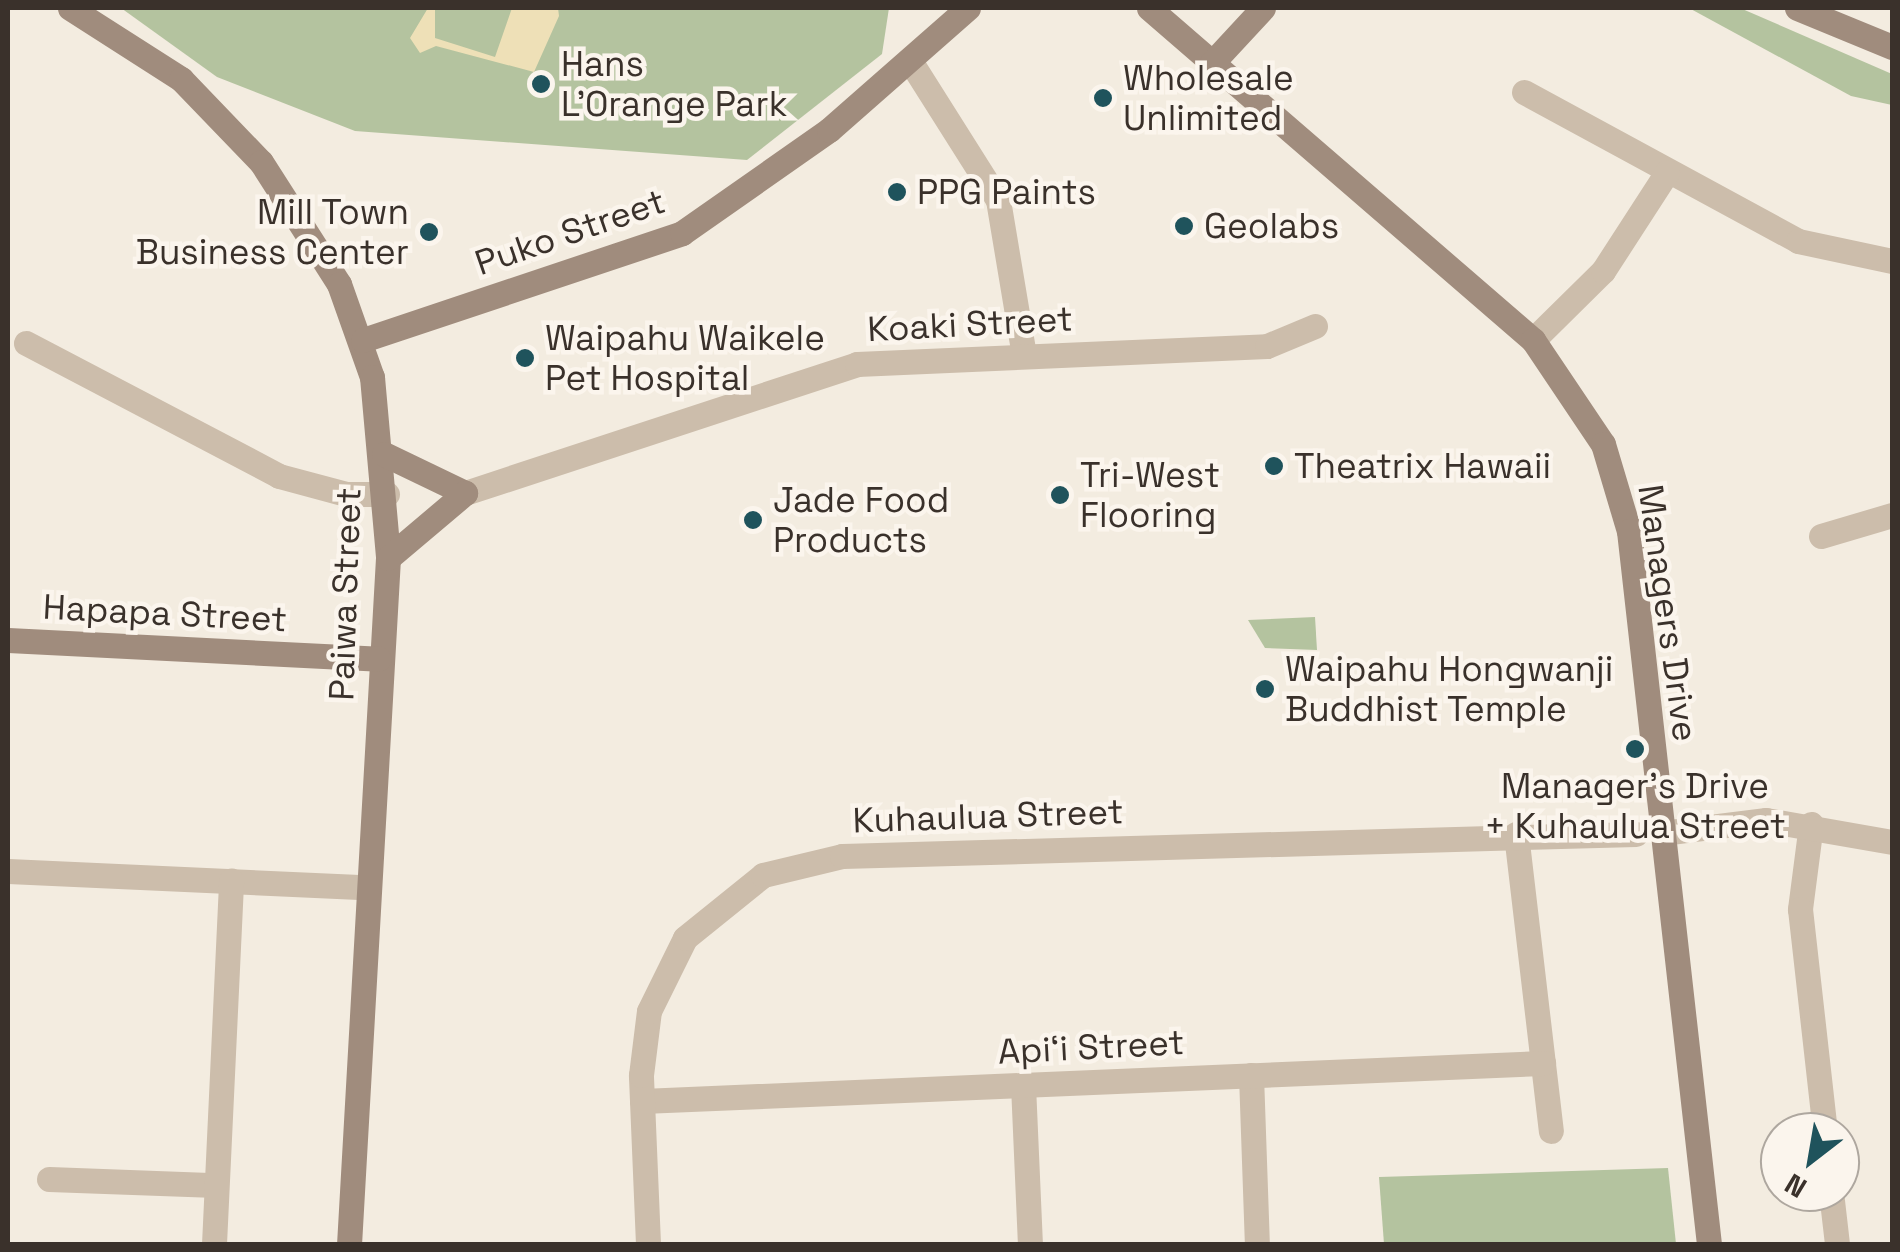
<!DOCTYPE html>
<html>
<head>
<meta charset="utf-8">
<style>
	body { margin:0 }
	#map { position:relative; width:1900px; height:1252px; overflow:hidden; background:#f3ece0; font-family:"Space Grotesk",sans-serif }
	div>[style] { position:absolute }
	.green>* { inset:0; background:#b4c39f }
	.sand>* { inset:0; background:#eee0b7 }
	.street>* { height:25px; margin:-12.5px; padding:0 12.5px; transform-origin:12.5px; border-radius:12.5px; background:#ccbdab }
	.secondary>* { height:25px; margin:-12.5px; padding:0 12.5px; transform-origin:12.5px; border-radius:12.5px; background:#a08c7d }
	.dots>* { width:28px; height:28px; translate:-50% -50%; box-sizing:border-box; border:5px solid #fbf5ed; border-radius:50% }
	span { translate:-50% -50%; white-space:nowrap; text-align:center; line-height:1.15; -webkit-text-stroke:9px #fbf5ed; paint-order:stroke }
	.poi-label { font-size:35px; color:#3a312b }
	.left { translate:0 -50%; text-align:left }
	.right { translate:-100% -50%; text-align:right }
	.street-label { font-size:35px; color:#3a312b }
	.frame { position:absolute; inset:0; border:10px solid #3a312b; pointer-events:none }
	.north { position:absolute; left:1760px; top:1112px; width:100px; height:100px; box-sizing:border-box; background:#fbf5ed; border:2px solid #aea79f; border-radius:50%; rotate:211deg; font-size:28px; font-weight:700; line-height:40px; text-align:center; color:#3a312b }
	.north::after { content:''; display:block; margin:auto; width:35px; height:45px; background:#1f535c; clip-path:polygon(50% 0,100% 100%,50% 72%,0 100%) }
</style>
</head>
<body>
<div id="map">
	<div class="green">
		<div style="clip-path:polygon(121px 8px,889px 8px,882px 54px,747px 160px,355px 131px,217px 77px)"></div>
		<div style="clip-path:polygon(1689px 8px,1740px 8px,1892px 74px,1892px 105px,1851px 96px)"></div>
		<div style="clip-path:polygon(1315px 617px,1317px 650px,1265px 648px,1248px 620px)"></div>
		<div style="clip-path:polygon(1668px 1168px,1676px 1244px,1384px 1244px,1379px 1177px)"></div>
	</div>
	<div class="sand">
		<div style="clip-path:polygon(428px 8px,435px 8px,435px 38px,495px 57px,512px 8px,558px 8px,559px 16px,534px 72px,436px 46px,420px 53px,410px 38px)"></div>
	</div>
	<div class="street">
		<div style="left:912px;top:64px;width:161px;rotate:57.7deg"></div>
		<div style="left:998px;top:200px;width:157px;rotate:80.5deg"></div>
		<div style="left:1524px;top:92px;width:312px;rotate:28.5deg"></div>
		<div style="left:1798px;top:241px;width:96px;rotate:12deg"></div>
		<div style="left:1533px;top:340px;width:98px;rotate:-44.6deg"></div>
		<div style="left:1603px;top:271px;width:118px;rotate:-57.1deg"></div>
		<div style="left:26px;top:343px;width:286px;rotate:27.7deg"></div>
		<div style="left:279px;top:476px;width:69px;rotate:15deg"></div>
		<div style="left:346px;top:494px;width:41px"></div>
		<div style="left:465px;top:493px;width:413px;rotate:-18.2deg"></div>
		<div style="left:857px;top:364px;width:410px;rotate:-2.5deg"></div>
		<div style="left:1267px;top:346px;width:52px;rotate:-22.6deg"></div>
		<div style="left:1821px;top:536px;width:74px;rotate:-16.5deg"></div>
		<div style="left:1811px;top:824px;width:86px;rotate:97.4deg"></div>
		<div style="left:1800px;top:909px;width:224px;rotate:83.6deg"></div>
		<div style="left:1662px;top:833px;width:105px;rotate:-7.1deg"></div>
		<div style="left:1766px;top:820px;width:128px;rotate:9.9deg"></div>
		<div style="left:1516px;top:834px;width:299px;rotate:83.3deg"></div>
		<div style="left:8px;top:871px;width:357px;rotate:2.6deg"></div>
		<div style="left:1251px;top:1075px;width:169px;rotate:88deg"></div>
		<div style="left:1023px;top:1085px;width:159px;rotate:87.5deg"></div>
		<div style="left:642px;top:1101px;width:902px;rotate:-2.42deg"></div>
		<div style="left:49px;top:1179px;width:167px;rotate:2.1deg"></div>
		<div style="left:1831px;top:1192px;width:52px;rotate:83.4deg"></div>
		<div style="left:214px;top:1244px;width:364px;rotate:-87.3deg"></div>
		<div style="left:648px;top:1244px;width:169px;rotate:-92.4deg"></div>
		<div style="left:641px;top:1075px;width:64px;rotate:-82.9deg"></div>
		<div style="left:649px;top:1011px;width:81px;rotate:-63.7deg"></div>
		<div style="left:685px;top:938px;width:100px;rotate:-38.9deg"></div>
		<div style="left:763px;top:875px;width:81px;rotate:-13.5deg"></div>
		<div style="left:842px;top:856px;width:794px;rotate:-1.59deg"></div>
	</div>
	<div class="secondary">
		<div style="left:70px;top:8px;width:132px;rotate:32.6deg"></div>
		<div style="left:181px;top:79px;width:115px;rotate:46.1deg"></div>
		<div style="left:261px;top:162px;width:145px;rotate:57.4deg"></div>
		<div style="left:339px;top:284px;width:99px;rotate:70.5deg"></div>
		<div style="left:372px;top:377px;width:182px;rotate:84.9deg"></div>
		<div style="left:388px;top:558px;width:687px;rotate:93.25deg"></div>
		<div style="left:1149px;top:8px;width:508px;rotate:40.85deg"></div>
		<div style="left:1533px;top:340px;width:125px;rotate:56.1deg"></div>
		<div style="left:1603px;top:444px;width:91px;rotate:73.4deg"></div>
		<div style="left:1629px;top:531px;width:717px;rotate:83.6deg"></div>
		<div style="left:1797px;top:8px;width:103px;rotate:22.3deg"></div>
		<div style="left:1212px;top:63px;width:75px;rotate:-47.2deg"></div>
		<div style="left:363px;top:340px;width:336px;rotate:-18.5deg"></div>
		<div style="left:682px;top:233px;width:179px;rotate:-35deg"></div>
		<div style="left:829px;top:130px;width:185px;rotate:-41.3deg"></div>
		<div style="left:384px;top:454px;width:90px;rotate:25.7deg"></div>
		<div style="left:388px;top:558px;width:101px;rotate:-40.2deg"></div>
		<div style="left:8px;top:640px;width:371px;rotate:2.9deg"></div>
	</div>
	<div class="dots">
		<div style="left:541px;top:84px;background:#1f535c"></div>
		<div style="left:1103px;top:98px;background:#1f535c"></div>
		<div style="left:897px;top:192px;background:#1f535c"></div>
		<div style="left:1184px;top:226px;background:#1f535c"></div>
		<div style="left:429px;top:232px;background:#1f535c"></div>
		<div style="left:525px;top:358px;background:#1f535c"></div>
		<div style="left:1274px;top:466px;background:#1f535c"></div>
		<div style="left:1060px;top:495px;background:#1f535c"></div>
		<div style="left:753px;top:520px;background:#1f535c"></div>
		<div style="left:1265px;top:689px;background:#1f535c"></div>
		<div style="left:1635px;top:749px;background:#1f535c"></div>
	</div>
	<div class="poi-label">
		<span class="left" style="left:561px;top:84px">Hans<br>L'Orange Park</span>
		<span class="left" style="left:1123px;top:98px">Wholesale<br>Unlimited</span>
		<span class="left" style="left:917px;top:192px">PPG Paints</span>
		<span class="right" style="left:409px;top:232px">Mill Town<br>Business Center</span>
		<span class="left" style="left:1204px;top:226px">Geolabs</span>
		<span class="left" style="left:545px;top:358px">Waipahu Waikele<br>Pet Hospital</span>
		<span class="left" style="left:1294px;top:466px">Theatrix Hawaii</span>
		<span class="left" style="left:1080px;top:495px">Tri-West<br>Flooring</span>
		<span class="left" style="left:773px;top:520px">Jade Food<br>Products</span>
		<span class="left" style="left:1285px;top:689px">Waipahu Hongwanji<br>Buddhist Temple</span>
		<span style="left:1635px;top:806px">Manager's Drive<br>+ Kuhaulua Street</span>
	</div>
	<div class="street-label">
		<span style="left:570px;top:232px;rotate:-19deg">Puko Street</span>
		<span style="left:970px;top:324px;rotate:-3deg">Koaki Street</span>
		<span style="left:345px;top:594px;rotate:-88deg">Paiwa Street</span>
		<span style="left:165px;top:613px;rotate:3deg">Hapapa Street</span>
		<span style="left:1668px;top:613px;rotate:82deg">Managers Drive</span>
		<span style="left:988px;top:816px;rotate:-2deg">Kuhaulua Street</span>
		<span style="left:1091px;top:1047px;rotate:-3deg">Apiʻi Street</span>
	</div>
	<div class="frame"></div>
	<div class="north">N</div>
</div>
</body>
</html>
